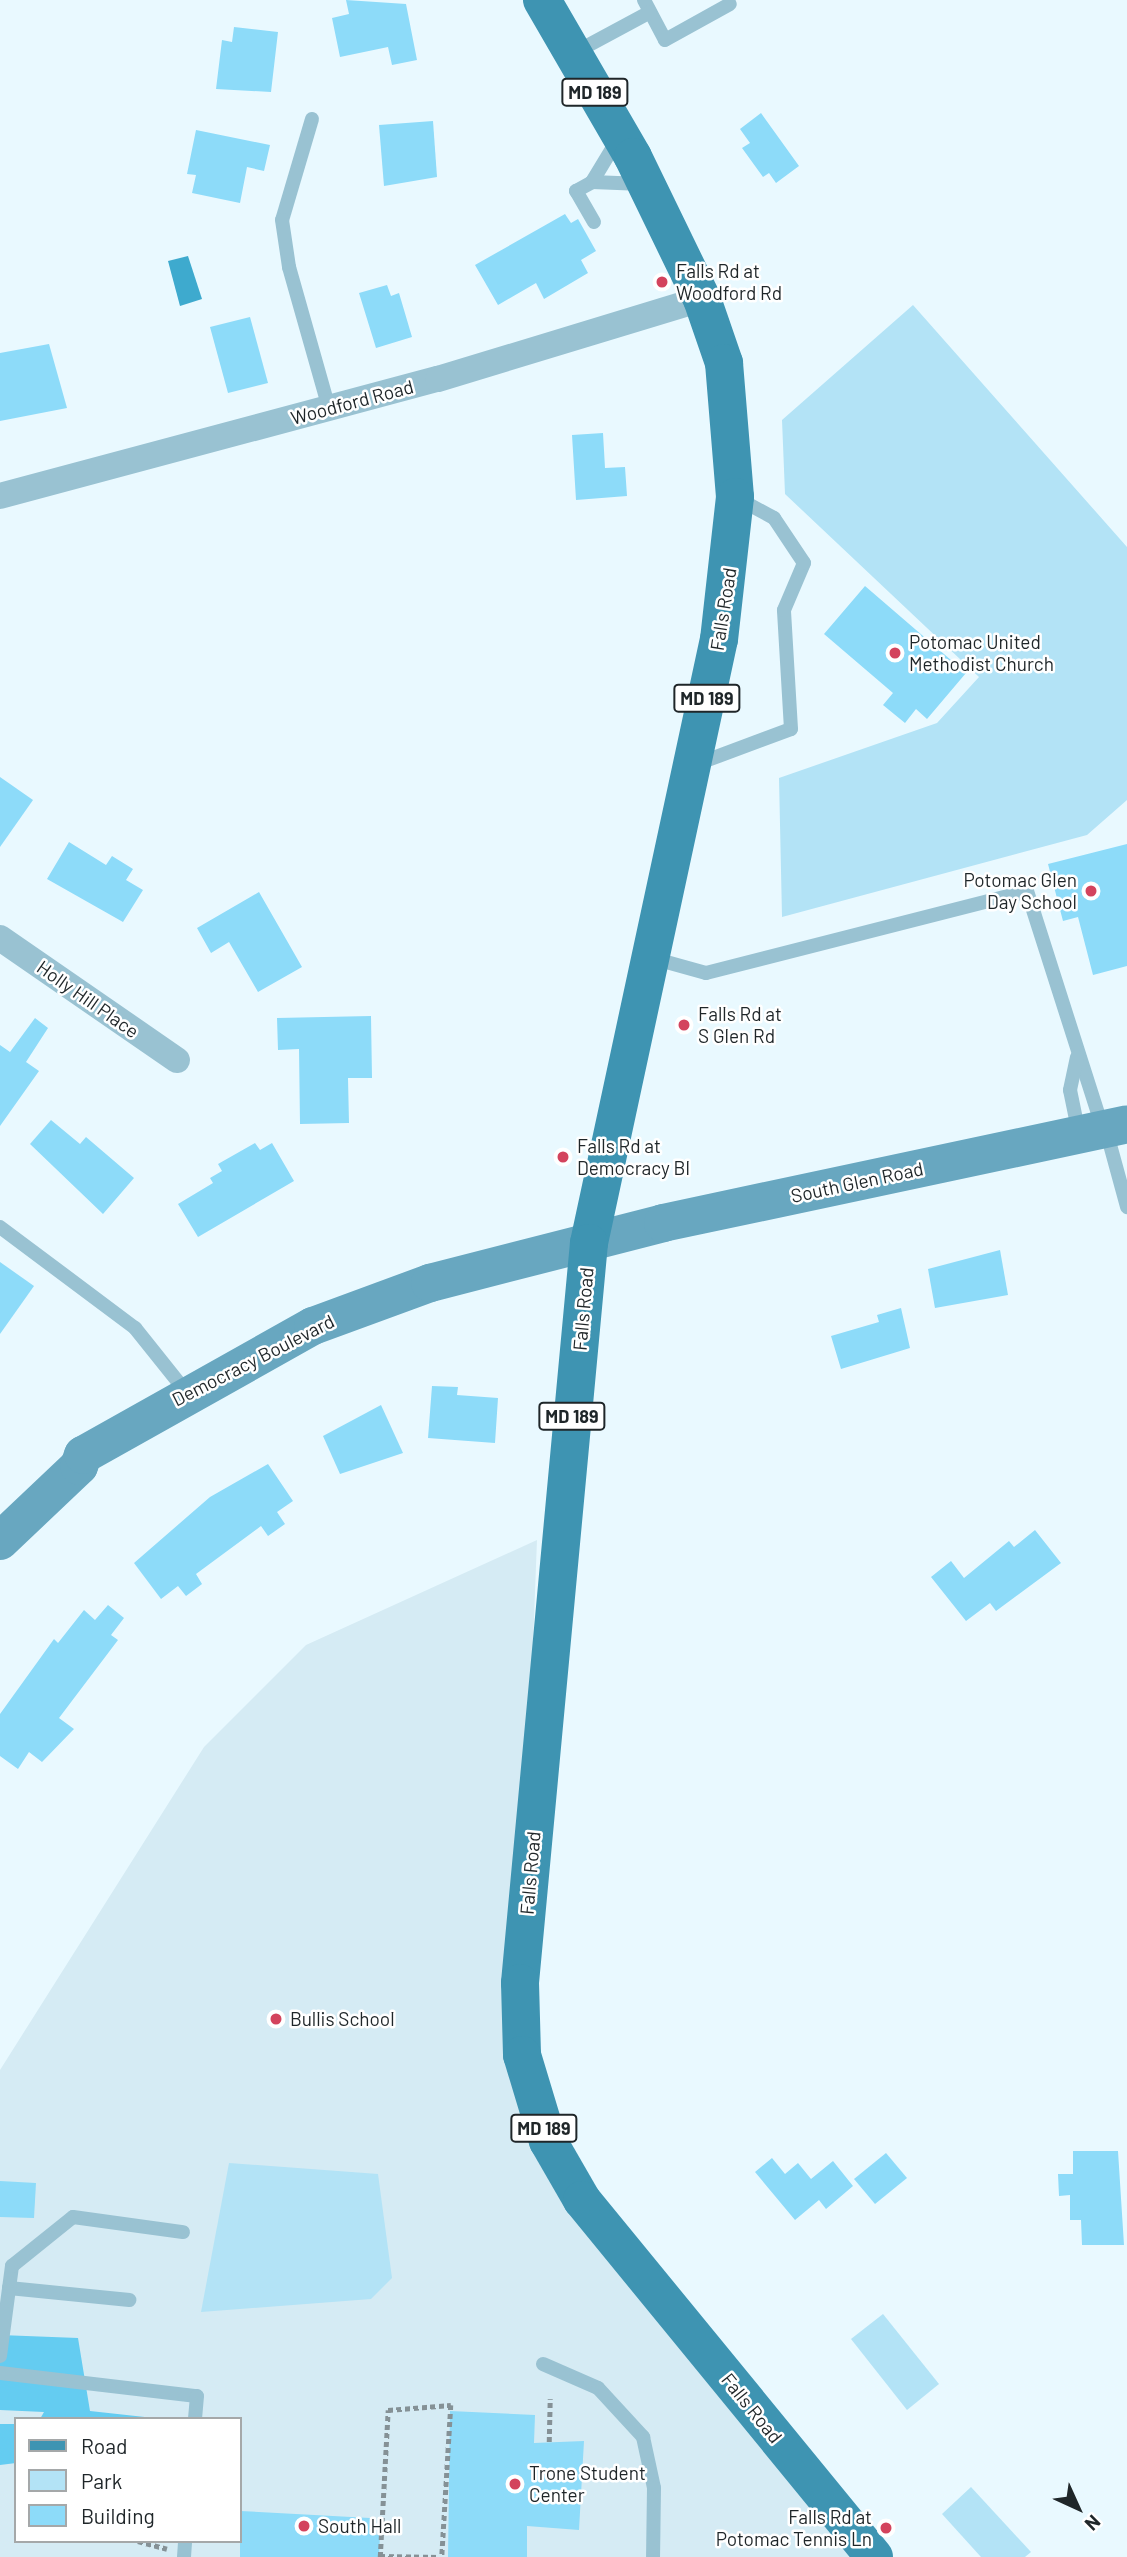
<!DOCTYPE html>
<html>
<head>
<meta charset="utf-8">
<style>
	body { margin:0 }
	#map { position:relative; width:1127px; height:2557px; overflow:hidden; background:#e9f9ff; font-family:Barlow,sans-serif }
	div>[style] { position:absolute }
	.built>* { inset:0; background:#d5ebf4 }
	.green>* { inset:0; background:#b3e3f6 }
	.forest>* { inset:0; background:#64ccf1 }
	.water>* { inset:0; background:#3eaace }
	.building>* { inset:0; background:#8ddbf9 }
	.path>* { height:4.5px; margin-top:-2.25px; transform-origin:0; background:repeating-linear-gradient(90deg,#859196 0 5px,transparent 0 8.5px) }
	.service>* { height:14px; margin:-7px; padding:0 7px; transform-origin:7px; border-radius:7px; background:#99c2d2 }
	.minor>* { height:26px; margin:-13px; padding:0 13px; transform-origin:13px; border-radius:13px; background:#99c2d2 }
	.secondary>* { height:38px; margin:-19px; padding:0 19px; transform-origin:19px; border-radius:19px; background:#68a7c0 }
	.primary>* { height:38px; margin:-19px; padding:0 19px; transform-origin:19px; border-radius:19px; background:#3e94b2 }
	.dots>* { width:19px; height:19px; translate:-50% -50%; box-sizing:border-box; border:4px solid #fff; border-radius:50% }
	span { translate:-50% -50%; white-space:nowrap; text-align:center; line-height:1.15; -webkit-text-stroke:5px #fff; paint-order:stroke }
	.shield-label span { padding:2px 5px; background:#fff; border:2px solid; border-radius:5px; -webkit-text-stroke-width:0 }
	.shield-label { font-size:18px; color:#1f2629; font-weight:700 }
	.poi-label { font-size:19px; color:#1f2629 }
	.left { translate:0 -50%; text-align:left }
	.right { translate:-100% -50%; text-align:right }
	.street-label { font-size:19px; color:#1f2629 }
	.legend { position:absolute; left:14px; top:2417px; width:228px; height:126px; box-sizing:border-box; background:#fff; border:2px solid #a5a8a9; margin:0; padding:9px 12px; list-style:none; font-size:21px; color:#1f2629 }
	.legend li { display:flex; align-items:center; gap:14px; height:35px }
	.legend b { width:35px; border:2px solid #a5a8a9 }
	.north { position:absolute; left:1043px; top:2473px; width:70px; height:70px; -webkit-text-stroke:5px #fff; paint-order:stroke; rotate:135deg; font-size:19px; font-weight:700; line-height:28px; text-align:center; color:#1f2629 }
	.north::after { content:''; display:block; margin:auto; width:24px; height:32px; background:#1f2629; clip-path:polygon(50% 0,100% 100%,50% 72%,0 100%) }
</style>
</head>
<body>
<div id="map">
	<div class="built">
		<div style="clip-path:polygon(evenodd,537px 1540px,520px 1983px,548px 2141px,874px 2557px,0 2557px,0 2070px,204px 1747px,306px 1645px,537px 1540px,16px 2419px,240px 2419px,240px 2541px,16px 2541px,16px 2419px)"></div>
	</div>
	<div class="green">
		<div style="clip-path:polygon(913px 305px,1127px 547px,1127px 800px,1087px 835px,782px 917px,779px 778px,937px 723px,979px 677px,785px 494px,782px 420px)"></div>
		<div style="clip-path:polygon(229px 2163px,378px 2174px,392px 2278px,371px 2299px,201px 2312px)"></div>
		<div style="clip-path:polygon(883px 2314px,939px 2384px,907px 2410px,851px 2339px)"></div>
		<div style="clip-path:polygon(971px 2487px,1031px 2552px,1025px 2557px,981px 2557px,942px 2514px)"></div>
	</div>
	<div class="forest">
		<div style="clip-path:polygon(0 2335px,78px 2338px,90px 2411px,163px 2419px,40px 2419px,44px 2412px,0 2410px)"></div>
		<div style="clip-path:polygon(0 2424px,16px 2424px,16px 2463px,0 2465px)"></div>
	</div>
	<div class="water">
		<div style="clip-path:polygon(188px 256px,202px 299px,180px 306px,168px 261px)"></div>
	</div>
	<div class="building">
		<div style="clip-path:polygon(346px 0,406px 4px,417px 60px,392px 65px,388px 47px,340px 57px,332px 18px,349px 14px)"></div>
		<div style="clip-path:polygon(234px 27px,278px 32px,271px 92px,216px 89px,222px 40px,232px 42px)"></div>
		<div style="clip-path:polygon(761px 113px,799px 166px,776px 183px,769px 173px,763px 177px,742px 148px,750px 143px,740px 129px)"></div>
		<div style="clip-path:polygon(433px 121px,437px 177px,384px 186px,379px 125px)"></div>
		<div style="clip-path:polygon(196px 130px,270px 145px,264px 171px,247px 167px,240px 203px,192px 193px,196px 175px,187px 174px)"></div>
		<div style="clip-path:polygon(565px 214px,571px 223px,578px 219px,596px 251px,581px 260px,588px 273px,544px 299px,536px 283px,498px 305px,475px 265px)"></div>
		<div style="clip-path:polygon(387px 285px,391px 296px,399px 293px,412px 337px,376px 348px,359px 293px)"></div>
		<div style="clip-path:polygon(250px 317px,268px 383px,228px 393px,210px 327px)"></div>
		<div style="clip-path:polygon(49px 344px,67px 408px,0 421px,0 353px)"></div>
		<div style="clip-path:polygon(603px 433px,605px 468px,625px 467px,627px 496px,576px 500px,572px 435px)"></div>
		<div style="clip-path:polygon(865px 586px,966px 673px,927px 719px,916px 709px,905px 723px,883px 705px,893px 693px,824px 634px)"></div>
		<div style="clip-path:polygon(0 777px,33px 800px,0 847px)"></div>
		<div style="clip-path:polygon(69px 842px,106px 865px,112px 856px,133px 869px,126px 880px,143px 890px,123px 922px,47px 879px)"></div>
		<div style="clip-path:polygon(1127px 844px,1127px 966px,1093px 975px,1078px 917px,1063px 921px,1048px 864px)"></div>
		<div style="clip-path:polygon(259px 892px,302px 967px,258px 992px,229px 942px,211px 953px,197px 928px)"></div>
		<div style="clip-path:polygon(371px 1016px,372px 1078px,348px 1078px,349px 1123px,300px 1124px,299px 1049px,278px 1050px,277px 1018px)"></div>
		<div style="clip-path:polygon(35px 1018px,48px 1028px,26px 1062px,39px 1071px,0 1126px,0 1045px,10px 1052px)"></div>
		<div style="clip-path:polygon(51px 1120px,80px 1144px,86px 1137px,134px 1178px,103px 1214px,30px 1144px)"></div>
		<div style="clip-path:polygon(255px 1143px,260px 1150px,272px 1143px,294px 1181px,198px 1237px,178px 1204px,213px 1183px,210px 1178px,222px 1171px,218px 1164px)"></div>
		<div style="clip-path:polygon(1000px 1250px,1008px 1295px,935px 1308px,928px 1269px)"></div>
		<div style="clip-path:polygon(0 1262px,34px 1286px,0 1334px)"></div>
		<div style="clip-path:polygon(901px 1308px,910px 1348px,841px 1369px,831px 1336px,879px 1322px,877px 1315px)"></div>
		<div style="clip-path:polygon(432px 1386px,458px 1387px,457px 1395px,498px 1398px,495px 1443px,428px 1438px)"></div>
		<div style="clip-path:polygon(381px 1405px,403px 1453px,340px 1474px,323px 1436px)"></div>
		<div style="clip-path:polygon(268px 1464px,293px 1501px,277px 1512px,285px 1524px,268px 1536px,261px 1526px,196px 1574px,202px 1584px,186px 1596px,178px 1586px,161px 1599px,134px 1563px,210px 1497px)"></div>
		<div style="clip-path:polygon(1035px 1530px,1061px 1563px,996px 1611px,990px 1603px,966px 1621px,931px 1577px,951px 1561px,964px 1578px,1009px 1541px,1014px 1547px)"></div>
		<div style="clip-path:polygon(108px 1605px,124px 1618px,111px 1635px,118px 1640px,59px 1718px,74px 1729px,42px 1762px,29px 1752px,18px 1769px,0 1756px,0 1714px,54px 1639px,58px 1643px,84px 1610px,95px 1620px)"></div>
		<div style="clip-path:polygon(1073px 2151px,1118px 2151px,1124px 2245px,1082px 2245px,1081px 2220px,1070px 2220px,1070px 2195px,1059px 2196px,1058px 2174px,1073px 2174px)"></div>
		<div style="clip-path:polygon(886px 2153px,907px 2178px,875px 2204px,854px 2179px)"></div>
		<div style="clip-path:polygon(772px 2158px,785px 2174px,798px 2163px,811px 2179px,833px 2161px,853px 2186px,826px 2209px,819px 2200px,795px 2220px,755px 2172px)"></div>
		<div style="clip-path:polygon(0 2181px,36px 2183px,34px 2218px,0 2217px)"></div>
		<div style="clip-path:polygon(450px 2411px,535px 2415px,534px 2443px,584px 2441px,579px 2530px,527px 2526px,527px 2557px,448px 2557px)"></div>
		<div style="clip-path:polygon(240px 2511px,370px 2518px,369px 2534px,380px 2535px,379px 2557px,240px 2557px)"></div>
	</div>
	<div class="path">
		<div style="left:549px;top:2442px;width:43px;rotate:-88.7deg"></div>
		<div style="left:138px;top:2541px;width:30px;rotate:15deg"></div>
		<div style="left:380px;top:2556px;width:60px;rotate:1deg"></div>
		<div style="left:380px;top:2557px;width:147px;rotate:-86.9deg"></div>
		<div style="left:388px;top:2410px;width:63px;rotate:-4.5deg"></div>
		<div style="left:451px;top:2405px;width:152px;rotate:93.4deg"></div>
	</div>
	<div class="service">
		<div style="left:644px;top:0;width:45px;rotate:62.3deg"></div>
		<div style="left:665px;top:40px;width:74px;rotate:-29deg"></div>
		<div style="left:574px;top:53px;width:86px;rotate:-28.3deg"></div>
		<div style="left:312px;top:119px;width:105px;rotate:106.5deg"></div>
		<div style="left:282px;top:220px;width:48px;rotate:81.5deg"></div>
		<div style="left:289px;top:267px;width:147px;rotate:74.2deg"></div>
		<div style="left:592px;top:182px;width:51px;rotate:2.2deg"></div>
		<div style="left:594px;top:222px;width:36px;rotate:-120deg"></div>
		<div style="left:576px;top:191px;width:18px;rotate:-29deg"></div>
		<div style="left:592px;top:182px;width:50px;rotate:-58.8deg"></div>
		<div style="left:697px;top:764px;width:100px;rotate:-20.4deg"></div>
		<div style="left:791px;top:729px;width:119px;rotate:-93.4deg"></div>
		<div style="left:784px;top:610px;width:51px;rotate:-66.9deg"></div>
		<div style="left:804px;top:563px;width:54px;rotate:-123.7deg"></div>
		<div style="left:774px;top:518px;width:42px;rotate:-151.6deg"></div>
		<div style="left:652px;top:958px;width:56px;rotate:15.5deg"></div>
		<div style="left:706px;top:973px;width:331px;rotate:-14.3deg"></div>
		<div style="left:1027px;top:891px;width:250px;rotate:72.3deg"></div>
		<div style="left:1077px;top:1057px;width:34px;rotate:102deg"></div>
		<div style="left:1070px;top:1090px;width:45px;rotate:78.4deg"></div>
		<div style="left:1106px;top:1130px;width:80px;rotate:74.7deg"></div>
		<div style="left:0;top:1227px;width:169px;rotate:36.8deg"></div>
		<div style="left:135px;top:1328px;width:83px;rotate:51.3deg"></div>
		<div style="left:9px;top:2288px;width:121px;rotate:5.7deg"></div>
		<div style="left:0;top:2356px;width:91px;rotate:-82.4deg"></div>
		<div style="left:12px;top:2266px;width:78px;rotate:-38.8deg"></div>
		<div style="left:73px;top:2217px;width:111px;rotate:7.8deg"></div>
		<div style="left:543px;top:2364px;width:60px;rotate:23.6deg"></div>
		<div style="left:598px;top:2388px;width:67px;rotate:47.4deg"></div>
		<div style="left:643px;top:2437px;width:52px;rotate:77.8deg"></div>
		<div style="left:654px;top:2488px;width:69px;rotate:90.8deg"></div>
		<div style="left:0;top:2373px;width:198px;rotate:6.7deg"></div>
		<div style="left:197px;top:2396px;width:23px;rotate:95deg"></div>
		<div style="left:184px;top:2557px;width:16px;rotate:-86deg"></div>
	</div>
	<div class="minor">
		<div style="left:0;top:496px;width:453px;rotate:-15deg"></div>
		<div style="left:438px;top:379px;width:276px;rotate:-16.9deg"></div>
		<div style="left:0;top:938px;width:215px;rotate:34.6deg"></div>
	</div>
	<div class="secondary">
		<div style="left:0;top:1541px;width:109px;rotate:-43.5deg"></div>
		<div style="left:79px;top:1466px;width:12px;rotate:-70deg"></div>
		<div style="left:83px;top:1455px;width:264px;rotate:-29.3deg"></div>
		<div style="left:313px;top:1326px;width:125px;rotate:-20.2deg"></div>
		<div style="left:430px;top:1283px;width:241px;rotate:-14.4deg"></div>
		<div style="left:663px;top:1223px;width:474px;rotate:-12deg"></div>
	</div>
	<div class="primary">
		<div style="left:542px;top:0;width:181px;rotate:59.9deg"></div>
		<div style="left:633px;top:157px;width:158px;rotate:64.1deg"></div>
		<div style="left:702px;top:299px;width:68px;rotate:71deg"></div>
		<div style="left:724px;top:363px;width:134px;rotate:85.3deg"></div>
		<div style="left:735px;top:497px;width:143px;rotate:96.4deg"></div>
		<div style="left:719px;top:639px;width:618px;rotate:102.15deg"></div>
		<div style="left:589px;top:1243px;width:743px;rotate:95.33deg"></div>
		<div style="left:520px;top:1983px;width:72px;rotate:88.4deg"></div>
		<div style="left:522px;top:2055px;width:90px;rotate:73.2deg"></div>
		<div style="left:548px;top:2141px;width:68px;rotate:60deg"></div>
		<div style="left:582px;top:2200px;width:461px;rotate:50.7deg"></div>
	</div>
	<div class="dots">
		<div style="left:662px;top:282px;background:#d3435d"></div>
		<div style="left:895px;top:653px;background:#d3435d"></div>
		<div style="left:1091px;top:891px;background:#d3435d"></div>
		<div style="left:684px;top:1025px;background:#d3435d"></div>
		<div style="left:563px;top:1157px;background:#d3435d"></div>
		<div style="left:276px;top:2019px;background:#d3435d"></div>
		<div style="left:515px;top:2484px;background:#d3435d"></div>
		<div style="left:304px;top:2526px;background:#d3435d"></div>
		<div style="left:886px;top:2528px;background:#d3435d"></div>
	</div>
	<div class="shield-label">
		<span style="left:595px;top:92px">MD 189</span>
		<span style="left:707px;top:698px">MD 189</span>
		<span style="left:572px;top:1416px">MD 189</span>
		<span style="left:544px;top:2128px">MD 189</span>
	</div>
	<div class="poi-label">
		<span class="left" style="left:676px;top:282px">Falls Rd at<br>Woodford Rd</span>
		<span class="left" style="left:909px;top:653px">Potomac United<br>Methodist Church</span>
		<span class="right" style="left:1077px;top:891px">Potomac Glen<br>Day School</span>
		<span class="left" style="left:698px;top:1025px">Falls Rd at<br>S Glen Rd</span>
		<span class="left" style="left:577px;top:1157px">Falls Rd at<br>Democracy Bl</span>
		<span class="left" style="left:290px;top:2019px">Bullis School</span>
		<span class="left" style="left:529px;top:2484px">Trone Student<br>Center</span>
		<span class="right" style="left:872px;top:2528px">Falls Rd at<br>Potomac Tennis Ln</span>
		<span class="left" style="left:318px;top:2526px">South Hall</span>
	</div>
	<div class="street-label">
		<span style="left:352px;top:402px;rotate:-15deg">Woodford Road</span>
		<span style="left:723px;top:609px;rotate:-81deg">Falls Road</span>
		<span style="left:88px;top:999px;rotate:35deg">Holly Hill Place</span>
		<span style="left:857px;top:1182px;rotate:-12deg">South Glen Road</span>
		<span style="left:583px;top:1309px;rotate:-85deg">Falls Road</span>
		<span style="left:253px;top:1360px;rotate:-27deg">Democracy Boulevard</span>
		<span style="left:530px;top:1873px;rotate:-85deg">Falls Road</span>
		<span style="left:752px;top:2408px;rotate:51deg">Falls Road</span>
	</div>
	<ul class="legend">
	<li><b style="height:9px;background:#3e94b2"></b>Road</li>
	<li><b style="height:19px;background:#b3e3f6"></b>Park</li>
	<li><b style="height:19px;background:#8ddbf9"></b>Building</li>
	</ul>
	<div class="north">N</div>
</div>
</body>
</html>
